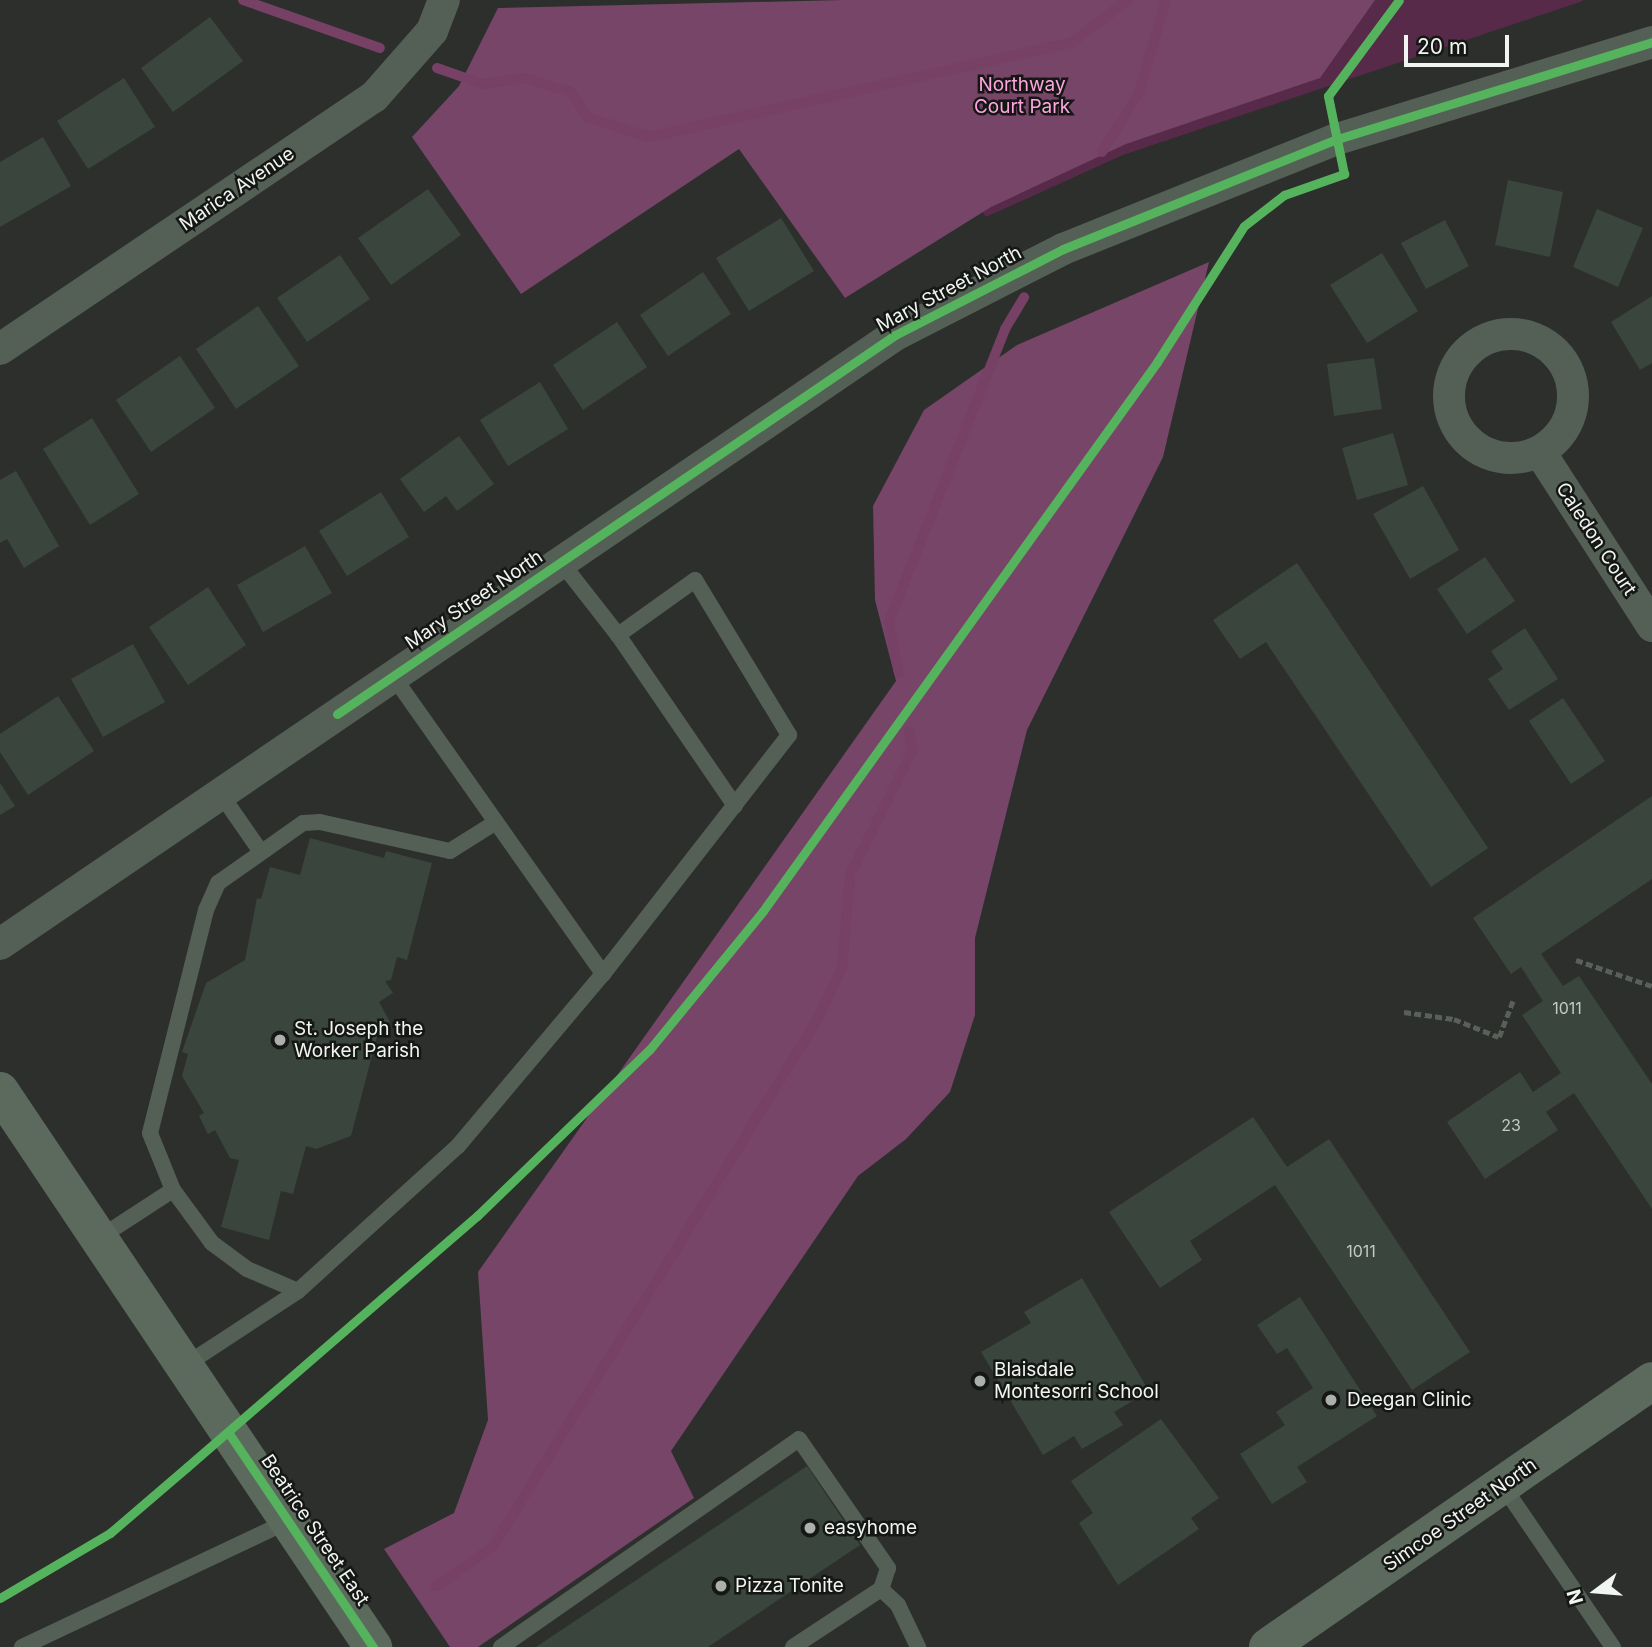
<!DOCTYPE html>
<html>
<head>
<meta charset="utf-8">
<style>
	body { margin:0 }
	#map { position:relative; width:1652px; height:1647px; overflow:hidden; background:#2c2f2c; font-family:Inter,sans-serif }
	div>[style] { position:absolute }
	.green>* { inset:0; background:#562a48 }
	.forest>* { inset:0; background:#774567 }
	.stream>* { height:10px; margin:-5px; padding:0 5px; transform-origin:5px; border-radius:5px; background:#764165 }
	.building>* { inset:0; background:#3a463d }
	.path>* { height:4.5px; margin-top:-2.25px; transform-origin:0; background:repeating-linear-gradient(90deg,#586059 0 7px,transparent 0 10.5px) }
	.lane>* { height:16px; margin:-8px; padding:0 8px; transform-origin:8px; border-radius:8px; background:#545f55 }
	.street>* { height:32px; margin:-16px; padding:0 16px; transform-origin:16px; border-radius:16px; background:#545f55 }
	.street>.ring { margin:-16px; padding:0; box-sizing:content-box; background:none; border:32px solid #545f55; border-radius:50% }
	.secondary>* { height:38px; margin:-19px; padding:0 19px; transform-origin:19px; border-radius:19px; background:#5c6a5d }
	.cycleway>* { height:9px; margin:-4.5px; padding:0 4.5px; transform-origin:4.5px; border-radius:4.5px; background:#56b35d }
	.dots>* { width:19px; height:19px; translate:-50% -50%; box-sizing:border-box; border:4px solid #151715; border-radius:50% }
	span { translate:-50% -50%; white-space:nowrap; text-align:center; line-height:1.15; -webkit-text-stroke:5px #151715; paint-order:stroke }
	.number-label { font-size:16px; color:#c3c9c4 }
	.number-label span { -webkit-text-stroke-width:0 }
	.park-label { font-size:19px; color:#fca5de }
	.street-label { font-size:19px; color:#f1f5f1 }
	.poi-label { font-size:19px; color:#f1f5f1 }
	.left { translate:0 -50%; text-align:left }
	.north { position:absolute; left:1561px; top:1556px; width:70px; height:70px; -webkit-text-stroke:5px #151715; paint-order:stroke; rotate:254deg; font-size:19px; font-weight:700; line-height:28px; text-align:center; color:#f1f5f1 }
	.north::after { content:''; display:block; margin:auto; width:24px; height:32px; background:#f1f5f1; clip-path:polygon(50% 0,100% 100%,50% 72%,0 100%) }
	.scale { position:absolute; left:1404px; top:35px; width:105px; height:32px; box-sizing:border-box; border:4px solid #f1f5f1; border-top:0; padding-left:9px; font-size:21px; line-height:24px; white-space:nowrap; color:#f1f5f1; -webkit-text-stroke:5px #151715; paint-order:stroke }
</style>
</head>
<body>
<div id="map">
	<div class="green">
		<div style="clip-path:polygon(843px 0,1582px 0,1583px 1px,1123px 155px,986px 217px)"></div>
	</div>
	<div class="forest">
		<div style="clip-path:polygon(843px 0,1375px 0,1320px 78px,1126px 144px,991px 207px,845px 298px,739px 149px,521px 294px,412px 137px,459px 86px,498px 8px)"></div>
		<div style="clip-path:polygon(1209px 262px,1163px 457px,1027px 730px,975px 938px,975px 1015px,950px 1092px,906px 1139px,858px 1176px,671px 1451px,694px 1498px,478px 1647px,450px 1647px,384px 1549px,454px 1513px,488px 1420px,478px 1272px,896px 681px,875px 600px,873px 506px,924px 410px,1017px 345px)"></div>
	</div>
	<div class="stream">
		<div style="left:243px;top:0;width:145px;rotate:19.3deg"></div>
		<div style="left:437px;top:68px;width:49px;rotate:19.2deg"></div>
		<div style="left:483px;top:84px;width:41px;rotate:-8.3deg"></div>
		<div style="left:524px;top:78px;width:49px;rotate:16.6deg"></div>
		<div style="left:571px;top:92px;width:30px;rotate:57deg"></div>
		<div style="left:587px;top:117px;width:65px;rotate:17.9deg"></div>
		<div style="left:649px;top:137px;width:432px;rotate:-12.6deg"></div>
		<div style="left:1071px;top:43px;width:71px;rotate:-37deg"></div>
		<div style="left:1102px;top:152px;width:70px;rotate:-57.9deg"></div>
		<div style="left:1139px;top:93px;width:97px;rotate:-73.8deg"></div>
		<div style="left:899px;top:673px;width:53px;rotate:-100.9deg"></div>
		<div style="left:889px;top:621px;width:314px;rotate:-68.3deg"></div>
		<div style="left:1005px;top:329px;width:37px;rotate:-59deg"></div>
		<div style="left:436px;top:1586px;width:69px;rotate:-34.4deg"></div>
		<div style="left:493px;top:1547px;width:619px;rotate:-58.42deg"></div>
		<div style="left:817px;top:1020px;width:58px;rotate:-64.3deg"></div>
		<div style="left:842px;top:968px;width:93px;rotate:-85.1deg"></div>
		<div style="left:850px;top:875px;width:140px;rotate:-63.3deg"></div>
		<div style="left:913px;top:750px;width:19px;rotate:-102deg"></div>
	</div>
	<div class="building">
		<div style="clip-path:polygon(210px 17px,243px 61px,173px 112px,141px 68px)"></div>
		<div style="clip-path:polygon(124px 78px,155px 127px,88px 169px,57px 121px)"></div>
		<div style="clip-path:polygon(43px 137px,71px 186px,0 227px,0 162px)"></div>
		<div style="clip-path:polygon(1508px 180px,1563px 192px,1550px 257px,1495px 245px)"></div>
		<div style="clip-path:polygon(428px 189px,461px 235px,391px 285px,358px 238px)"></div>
		<div style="clip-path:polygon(1597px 209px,1643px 228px,1618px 287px,1573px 267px)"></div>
		<div style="clip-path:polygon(781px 218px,814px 271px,749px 311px,716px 258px)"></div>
		<div style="clip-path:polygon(1445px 220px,1469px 266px,1426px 289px,1401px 243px)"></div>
		<div style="clip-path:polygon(1382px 253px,1418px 311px,1367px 343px,1330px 285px)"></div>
		<div style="clip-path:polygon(340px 255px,370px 299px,307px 342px,277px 298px)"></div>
		<div style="clip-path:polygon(703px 272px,731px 314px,668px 356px,640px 315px)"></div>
		<div style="clip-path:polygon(1652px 296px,1652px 363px,1640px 370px,1611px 322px)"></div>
		<div style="clip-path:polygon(258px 306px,299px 366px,236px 409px,196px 349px)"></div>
		<div style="clip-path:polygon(617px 322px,647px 367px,583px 410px,553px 365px)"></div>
		<div style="clip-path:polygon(180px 356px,215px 408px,151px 452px,116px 400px)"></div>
		<div style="clip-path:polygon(1374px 358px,1382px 409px,1334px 416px,1327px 364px)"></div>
		<div style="clip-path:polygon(540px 382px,568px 429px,508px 466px,480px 420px)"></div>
		<div style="clip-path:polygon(92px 418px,139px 494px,90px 525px,43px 449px)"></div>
		<div style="clip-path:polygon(1393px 433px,1408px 485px,1357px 500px,1342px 448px)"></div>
		<div style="clip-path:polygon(459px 436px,494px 484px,457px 511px,446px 496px,424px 512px,400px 479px)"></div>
		<div style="clip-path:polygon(16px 471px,59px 546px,24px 568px,7px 539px,0 543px,0 480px)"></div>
		<div style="clip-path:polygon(1423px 486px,1459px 550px,1410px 579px,1373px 514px)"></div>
		<div style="clip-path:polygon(381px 492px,409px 537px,347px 576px,319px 531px)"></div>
		<div style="clip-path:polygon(305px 546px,332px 593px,263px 632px,237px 585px)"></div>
		<div style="clip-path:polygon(1485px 557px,1515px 601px,1467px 634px,1437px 589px)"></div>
		<div style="clip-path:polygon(1297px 563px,1488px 848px,1431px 887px,1266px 642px,1240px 659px,1213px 620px)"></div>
		<div style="clip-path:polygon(208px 587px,246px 645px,188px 685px,149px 627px)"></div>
		<div style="clip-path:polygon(1525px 628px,1558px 679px,1509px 710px,1488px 679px,1503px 669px,1491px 651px)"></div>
		<div style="clip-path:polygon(133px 644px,165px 702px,103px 737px,71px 679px)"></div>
		<div style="clip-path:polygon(58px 696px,94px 751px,28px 795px,0 752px,0 734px)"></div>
		<div style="clip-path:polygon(1563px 698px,1605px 761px,1571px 784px,1529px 721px)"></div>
		<div style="clip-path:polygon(0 783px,15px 806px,0 815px)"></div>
		<div style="clip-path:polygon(1652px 796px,1652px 879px,1541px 954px,1563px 986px,1579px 976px,1652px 1084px,1652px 1209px,1574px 1093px,1546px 1112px,1558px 1130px,1485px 1179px,1447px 1122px,1520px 1072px,1533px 1092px,1561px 1073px,1522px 1015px,1543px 1001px,1521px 967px,1511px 974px,1473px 918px)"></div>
		<div style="clip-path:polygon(310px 838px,384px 858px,386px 851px,432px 863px,407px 960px,397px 957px,391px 980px,385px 981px,393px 993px,379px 1002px,390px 1022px,380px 1025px,351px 1136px,316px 1149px,306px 1146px,293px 1194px,281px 1191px,269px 1240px,221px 1227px,239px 1160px,230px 1158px,215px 1130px,208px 1134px,199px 1116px,204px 1113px,182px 1076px,188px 1054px,182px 1052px,206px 983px,245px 960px,257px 898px,261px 899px,270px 867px,300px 875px)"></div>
		<div style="clip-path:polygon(1253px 1117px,1287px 1167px,1329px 1139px,1470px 1352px,1412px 1390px,1275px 1185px,1190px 1241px,1202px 1260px,1160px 1288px,1109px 1212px)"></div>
		<div style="clip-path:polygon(1082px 1278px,1149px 1391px,1114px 1412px,1123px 1425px,1082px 1449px,1074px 1436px,1043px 1455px,981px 1352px,1031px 1323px,1024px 1312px)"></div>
		<div style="clip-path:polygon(1300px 1297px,1377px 1416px,1297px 1467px,1307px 1482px,1272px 1504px,1240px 1454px,1285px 1425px,1276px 1412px,1313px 1388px,1287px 1348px,1277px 1354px,1257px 1325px)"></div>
		<div style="clip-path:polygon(1161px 1419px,1219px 1498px,1191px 1518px,1199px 1529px,1118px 1585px,1079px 1523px,1093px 1513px,1071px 1481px)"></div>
		<div style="clip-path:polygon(807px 1466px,860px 1545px,708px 1647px,536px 1647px)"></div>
	</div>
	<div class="path">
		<div style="left:1576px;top:960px;width:80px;rotate:18.9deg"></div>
		<div style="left:1404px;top:1012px;width:50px;rotate:8deg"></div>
		<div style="left:1454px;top:1019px;width:48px;rotate:21.8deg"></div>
		<div style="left:1499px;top:1037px;width:40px;rotate:-69deg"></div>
	</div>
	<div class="lane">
		<div style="left:618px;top:635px;width:207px;rotate:55.6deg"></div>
		<div style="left:393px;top:676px;width:365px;rotate:54.8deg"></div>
		<div style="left:220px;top:793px;width:72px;rotate:55.2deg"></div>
		<div style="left:99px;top:1238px;width:88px;rotate:-33deg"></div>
		<div style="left:298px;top:1291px;width:56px;rotate:-156.7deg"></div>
		<div style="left:247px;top:1269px;width:44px;rotate:-143.4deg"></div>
		<div style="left:212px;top:1243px;width:66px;rotate:-126.3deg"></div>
		<div style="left:173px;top:1190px;width:61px;rotate:-112deg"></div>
		<div style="left:150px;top:1133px;width:230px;rotate:-75.9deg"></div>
		<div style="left:206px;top:910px;width:30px;rotate:-66deg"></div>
		<div style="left:218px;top:883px;width:104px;rotate:-35.2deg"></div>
		<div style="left:303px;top:823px;width:17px;rotate:-3deg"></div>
		<div style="left:320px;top:822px;width:133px;rotate:12.6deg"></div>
		<div style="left:450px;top:851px;width:54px;rotate:-32.2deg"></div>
		<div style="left:184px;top:1366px;width:136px;rotate:-33.3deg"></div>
		<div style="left:298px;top:1291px;width:216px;rotate:-42.2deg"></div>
		<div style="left:458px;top:1146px;width:225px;rotate:-49.9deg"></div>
		<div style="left:603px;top:974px;width:303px;rotate:-52.1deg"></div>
		<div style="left:789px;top:735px;width:181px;rotate:-121.2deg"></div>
		<div style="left:695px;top:580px;width:95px;rotate:144.5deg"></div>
		<div style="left:618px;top:635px;width:93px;rotate:-128deg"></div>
		<div style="left:1503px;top:1486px;width:195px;rotate:55.7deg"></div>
		<div style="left:22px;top:1647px;width:294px;rotate:-25.3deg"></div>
		<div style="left:501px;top:1647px;width:363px;rotate:-34.9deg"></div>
		<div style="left:799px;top:1439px;width:157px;rotate:55.4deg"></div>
		<div style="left:888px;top:1568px;width:22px;rotate:108deg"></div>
		<div style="left:793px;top:1647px;width:105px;rotate:-33.4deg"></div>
		<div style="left:881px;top:1589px;width:23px;rotate:43deg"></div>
		<div style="left:898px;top:1605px;width:47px;rotate:64.5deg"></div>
	</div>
	<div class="street">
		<div class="ring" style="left:1449px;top:334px;width:92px;height:92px"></div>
		<div style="left:0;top:349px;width:451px;rotate:-34deg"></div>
		<div style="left:374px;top:97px;width:88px;rotate:-48.7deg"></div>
		<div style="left:432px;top:31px;width:33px;rotate:-69deg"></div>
		<div style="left:1540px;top:452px;width:207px;rotate:57.2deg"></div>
		<div style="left:0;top:944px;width:1083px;rotate:-34.23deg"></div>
		<div style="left:895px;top:335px;width:189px;rotate:-27.1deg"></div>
		<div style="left:1063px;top:249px;width:292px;rotate:-21.9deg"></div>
		<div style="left:1334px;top:140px;width:333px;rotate:-17.1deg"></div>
	</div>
	<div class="secondary">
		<div style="left:0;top:1091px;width:670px;rotate:56.14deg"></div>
		<div style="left:1268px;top:1647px;width:467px;rotate:-34.7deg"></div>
	</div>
	<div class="cycleway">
		<div style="left:337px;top:714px;width:675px;rotate:-34.18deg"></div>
		<div style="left:895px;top:335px;width:189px;rotate:-27.1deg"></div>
		<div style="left:1063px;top:249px;width:292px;rotate:-21.9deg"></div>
		<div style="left:1334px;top:140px;width:333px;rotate:-17.1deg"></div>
		<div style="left:228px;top:1432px;width:259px;rotate:56deg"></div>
		<div style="left:0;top:1598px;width:128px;rotate:-30.6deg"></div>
		<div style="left:110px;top:1533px;width:101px;rotate:-40.6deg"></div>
		<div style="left:187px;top:1467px;width:384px;rotate:-40.9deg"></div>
		<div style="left:477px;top:1216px;width:240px;rotate:-44deg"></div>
		<div style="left:650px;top:1049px;width:178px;rotate:-50.7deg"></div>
		<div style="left:763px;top:911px;width:676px;rotate:-54.33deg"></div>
		<div style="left:1157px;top:362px;width:161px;rotate:-57.4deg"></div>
		<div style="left:1244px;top:226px;width:51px;rotate:-37.8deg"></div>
		<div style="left:1284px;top:195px;width:64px;rotate:-19.3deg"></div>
		<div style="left:1344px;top:174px;width:80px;rotate:-101.6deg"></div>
		<div style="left:1328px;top:96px;width:119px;rotate:-53.5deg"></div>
	</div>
	<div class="dots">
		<div style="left:280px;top:1040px;background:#acb0ac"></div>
		<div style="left:980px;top:1381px;background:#acb0ac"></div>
		<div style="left:1331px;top:1400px;background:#acb0ac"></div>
		<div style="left:810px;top:1528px;background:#acb0ac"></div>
		<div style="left:721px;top:1586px;background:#acb0ac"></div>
	</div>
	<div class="number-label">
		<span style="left:1567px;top:1008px">1011</span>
		<span style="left:1511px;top:1125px">23</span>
		<span style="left:1361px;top:1251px">1011</span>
	</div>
	<div class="park-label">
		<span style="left:1022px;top:96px">Northway<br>Court Park</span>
	</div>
	<div class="street-label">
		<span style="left:237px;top:189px;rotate:-34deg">Marica Avenue</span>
		<span style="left:949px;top:289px;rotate:-28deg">Mary Street North</span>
		<span style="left:1596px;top:539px;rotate:57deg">Caledon Court</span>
		<span style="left:474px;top:600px;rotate:-34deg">Mary Street North</span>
		<span style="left:1460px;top:1515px;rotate:-35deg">Simcoe Street North</span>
		<span style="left:315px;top:1530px;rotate:56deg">Beatrice Street East</span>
	</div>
	<div class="poi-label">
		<span class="left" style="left:294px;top:1040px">St. Joseph the<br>Worker Parish</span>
		<span class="left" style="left:994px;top:1381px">Blaisdale<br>Montesorri School</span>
		<span class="left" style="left:1347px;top:1400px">Deegan Clinic</span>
		<span class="left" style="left:824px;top:1528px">easyhome</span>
		<span class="left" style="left:735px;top:1586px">Pizza Tonite</span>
	</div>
	<div class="north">N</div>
	<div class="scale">20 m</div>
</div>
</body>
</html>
